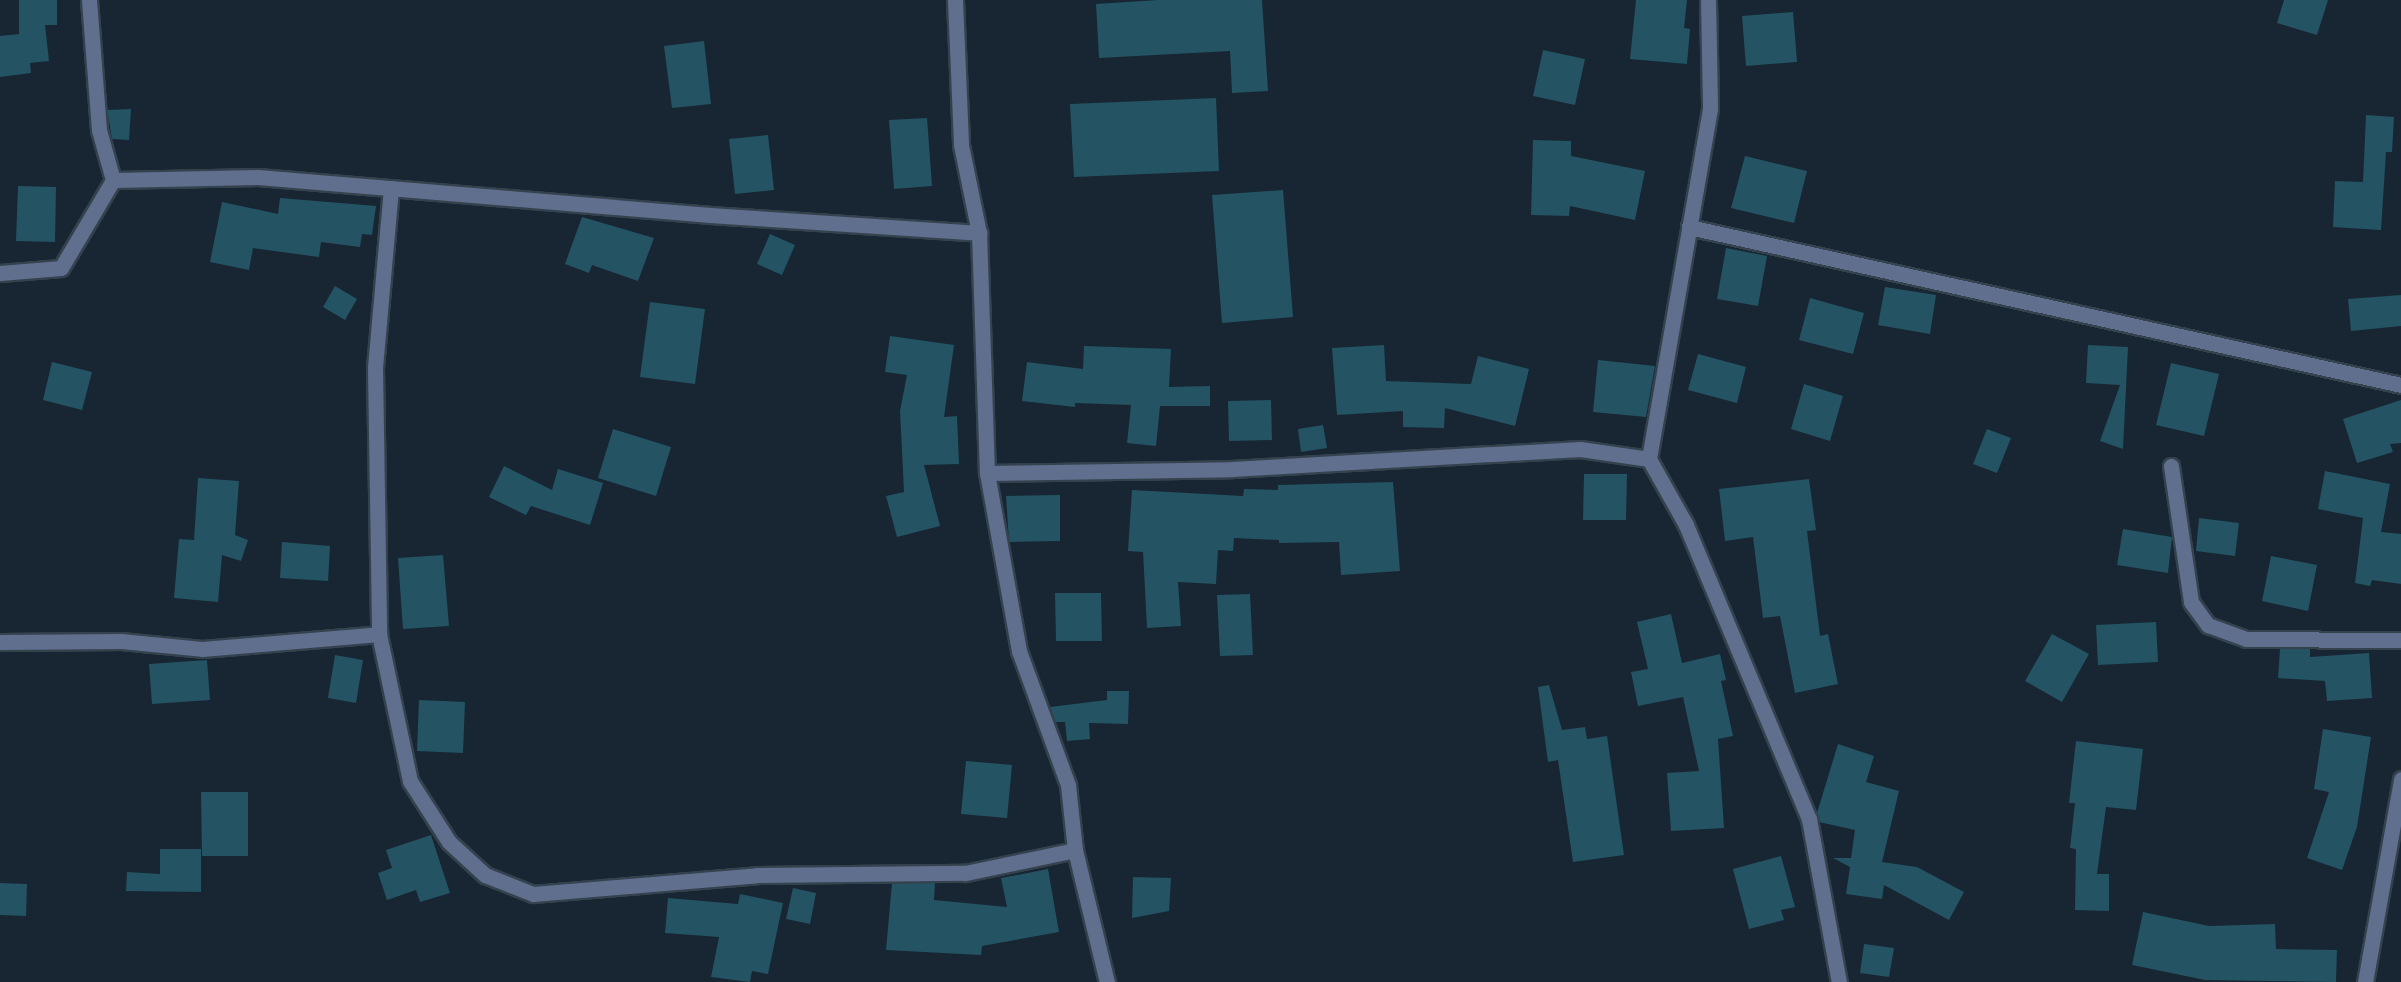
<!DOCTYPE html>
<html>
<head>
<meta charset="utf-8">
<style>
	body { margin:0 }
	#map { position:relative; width:2401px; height:982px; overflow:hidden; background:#172632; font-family:"Source Sans 3",sans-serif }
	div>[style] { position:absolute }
	.building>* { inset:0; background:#245363 }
	.roads { filter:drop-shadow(2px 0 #34424e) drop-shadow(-2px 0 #34424e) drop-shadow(0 2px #34424e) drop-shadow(0 -2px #34424e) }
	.minor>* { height:15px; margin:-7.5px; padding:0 7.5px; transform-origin:7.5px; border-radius:7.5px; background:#606f8e }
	span { translate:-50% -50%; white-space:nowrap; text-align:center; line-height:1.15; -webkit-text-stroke:6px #080e14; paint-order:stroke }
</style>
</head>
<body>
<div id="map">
	<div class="building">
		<div style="clip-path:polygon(19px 0,57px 0,57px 25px,45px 25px,49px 61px,30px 63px,31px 73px,0 77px,0 36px,19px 34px)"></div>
		<div style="clip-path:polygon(1158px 0,1262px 0,1268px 91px,1232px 93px,1230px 51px,1099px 58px,1096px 4px)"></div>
		<div style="clip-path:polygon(1636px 0,1687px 0,1684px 28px,1690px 29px,1687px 64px,1630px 59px)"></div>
		<div style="clip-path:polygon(2284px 0,2328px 0,2317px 35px,2277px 23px)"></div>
		<div style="clip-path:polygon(1793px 12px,1797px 62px,1746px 66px,1742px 16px)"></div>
		<div style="clip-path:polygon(704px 41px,711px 104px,672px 108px,664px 46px)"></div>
		<div style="clip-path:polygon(1543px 50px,1585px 59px,1575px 105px,1533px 96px)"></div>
		<div style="clip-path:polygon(1216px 98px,1219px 171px,1074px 177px,1070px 104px)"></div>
		<div style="clip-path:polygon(131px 109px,129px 140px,112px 139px,107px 110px)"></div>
		<div style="clip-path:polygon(2366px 115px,2394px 117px,2392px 152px,2386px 152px,2381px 230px,2333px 227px,2335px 181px,2363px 182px)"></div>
		<div style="clip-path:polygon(927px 118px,932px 186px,894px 189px,889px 120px)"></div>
		<div style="clip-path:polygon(768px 135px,774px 190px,735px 194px,729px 139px)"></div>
		<div style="clip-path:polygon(1533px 140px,1571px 141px,1571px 156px,1645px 171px,1635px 220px,1570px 206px,1569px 216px,1531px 215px)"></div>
		<div style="clip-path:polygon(1745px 156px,1807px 171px,1794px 223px,1731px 208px)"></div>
		<div style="clip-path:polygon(18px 186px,56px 187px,55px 242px,16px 241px)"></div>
		<div style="clip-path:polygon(1283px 190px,1293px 317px,1222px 323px,1212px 195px)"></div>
		<div style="clip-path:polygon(280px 198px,376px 206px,372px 235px,362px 234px,360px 247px,321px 242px,319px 257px,253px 248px,249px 270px,210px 262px,222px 202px,278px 214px)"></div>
		<div style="clip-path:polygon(582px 217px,654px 238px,638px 281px,592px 265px,589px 273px,565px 264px)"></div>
		<div style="clip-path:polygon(770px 234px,795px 245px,782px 275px,757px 264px)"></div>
		<div style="clip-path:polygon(1726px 248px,1767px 256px,1758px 306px,1717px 299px)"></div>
		<div style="clip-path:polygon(335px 286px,357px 299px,345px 320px,323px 307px)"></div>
		<div style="clip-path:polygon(1885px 287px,1936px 295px,1930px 334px,1878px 325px)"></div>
		<div style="clip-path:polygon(2401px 295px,2401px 326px,2351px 331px,2348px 299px)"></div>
		<div style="clip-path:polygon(1810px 298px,1864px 313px,1853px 354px,1799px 340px)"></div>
		<div style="clip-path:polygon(650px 302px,705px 309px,695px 384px,640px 377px)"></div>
		<div style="clip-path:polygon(890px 336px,954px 345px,944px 417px,957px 416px,959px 464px,924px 465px,940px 526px,897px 537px,886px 496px,904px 492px,900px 411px,907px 375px,885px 372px)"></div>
		<div style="clip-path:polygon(1384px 345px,1386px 381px,1471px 384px,1478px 356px,1529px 369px,1515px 426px,1445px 408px,1444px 428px,1403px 427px,1403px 411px,1337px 415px,1332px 348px)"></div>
		<div style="clip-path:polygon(2088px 345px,2128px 347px,2123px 449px,2100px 441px,2120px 385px,2086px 383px)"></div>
		<div style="clip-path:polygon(1084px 346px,1171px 349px,1169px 387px,1210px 386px,1210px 406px,1160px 406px,1156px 446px,1127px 443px,1131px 405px,1075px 403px,1075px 407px,1022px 401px,1027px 362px,1083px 369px)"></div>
		<div style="clip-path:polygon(1698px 354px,1746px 367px,1737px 403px,1688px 390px)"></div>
		<div style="clip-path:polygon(1598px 360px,1655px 366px,1646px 417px,1593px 412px)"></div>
		<div style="clip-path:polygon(52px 362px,92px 372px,82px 410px,43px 400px)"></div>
		<div style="clip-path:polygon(2171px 363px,2219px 374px,2204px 436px,2156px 425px)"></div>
		<div style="clip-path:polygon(1804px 384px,1843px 396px,1830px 441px,1791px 429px)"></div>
		<div style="clip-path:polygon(1271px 400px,1272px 440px,1229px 441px,1228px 401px)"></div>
		<div style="clip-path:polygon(2401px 400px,2401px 443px,2390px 444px,2393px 452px,2357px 463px,2343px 419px)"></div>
		<div style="clip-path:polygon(1323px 425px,1327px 448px,1301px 452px,1298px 429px)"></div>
		<div style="clip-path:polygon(613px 429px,671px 447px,656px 496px,598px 478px)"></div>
		<div style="clip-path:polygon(1987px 429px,2011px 438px,1997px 473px,1973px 464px)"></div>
		<div style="clip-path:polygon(504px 466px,552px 490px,558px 469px,603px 483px,590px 525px,531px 506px,526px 515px,489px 497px)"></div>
		<div style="clip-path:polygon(2325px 471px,2390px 484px,2381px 532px,2401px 534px,2401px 584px,2372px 580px,2370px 586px,2355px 583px,2363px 518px,2318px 509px)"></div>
		<div style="clip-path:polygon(1584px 474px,1627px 474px,1626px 520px,1583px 520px)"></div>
		<div style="clip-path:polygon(198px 478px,239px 481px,235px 535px,248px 540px,241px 561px,222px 555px,218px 602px,174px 598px,179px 539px,194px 540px)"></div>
		<div style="clip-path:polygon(1809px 479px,1816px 530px,1807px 531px,1820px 636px,1828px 634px,1838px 684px,1795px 693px,1780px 616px,1763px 618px,1753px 537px,1725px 541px,1719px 489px)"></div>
		<div style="clip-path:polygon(1393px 482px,1400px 571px,1341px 575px,1339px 542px,1279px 543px,1279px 540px,1234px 538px,1233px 551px,1218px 550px,1216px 584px,1178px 582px,1181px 626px,1147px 628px,1143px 552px,1128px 551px,1132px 490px,1243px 496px,1244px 489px,1278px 490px,1278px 485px)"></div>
		<div style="clip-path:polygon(1060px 495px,1060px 541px,1009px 542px,1006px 496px)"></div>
		<div style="clip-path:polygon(2199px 518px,2239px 523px,2235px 556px,2196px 551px)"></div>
		<div style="clip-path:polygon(2123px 529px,2172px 537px,2168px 573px,2117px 565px)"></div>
		<div style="clip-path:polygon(282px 542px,330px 546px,328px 581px,280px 578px)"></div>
		<div style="clip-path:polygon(443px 555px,449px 626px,403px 629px,398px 558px)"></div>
		<div style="clip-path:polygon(2271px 556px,2317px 565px,2308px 611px,2262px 601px)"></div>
		<div style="clip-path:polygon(1055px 593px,1101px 593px,1102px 641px,1056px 641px)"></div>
		<div style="clip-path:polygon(1250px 594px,1253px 655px,1220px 656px,1217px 595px)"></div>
		<div style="clip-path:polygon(1671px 614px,1682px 663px,1720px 654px,1726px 680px,1721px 681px,1733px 736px,1718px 739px,1724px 828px,1671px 831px,1667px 773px,1699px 771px,1683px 697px,1638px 706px,1631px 672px,1648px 669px,1637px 622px)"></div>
		<div style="clip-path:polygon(2156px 622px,2158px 662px,2098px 665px,2096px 625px)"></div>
		<div style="clip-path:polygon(2052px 634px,2089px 654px,2062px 702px,2025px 681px)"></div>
		<div style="clip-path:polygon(2280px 649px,2310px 649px,2310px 657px,2369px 653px,2372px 698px,2327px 701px,2325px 681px,2278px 678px)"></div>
		<div style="clip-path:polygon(335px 655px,363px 660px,356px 703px,328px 698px)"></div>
		<div style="clip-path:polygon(207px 660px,210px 700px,152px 704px,149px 664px)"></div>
		<div style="clip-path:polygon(1549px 685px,1562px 730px,1585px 727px,1587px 739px,1607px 736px,1624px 855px,1573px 862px,1558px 760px,1548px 762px,1538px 687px)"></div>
		<div style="clip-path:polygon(1107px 691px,1129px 691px,1128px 724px,1089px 723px,1090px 739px,1067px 741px,1065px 722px,1055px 722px,1050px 707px,1107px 700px)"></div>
		<div style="clip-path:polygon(419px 700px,465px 702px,463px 753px,417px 751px)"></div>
		<div style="clip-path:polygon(2323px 729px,2371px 737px,2357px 827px,2342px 870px,2307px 858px,2329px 792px,2314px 789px)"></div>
		<div style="clip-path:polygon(2076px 741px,2143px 749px,2136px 810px,2106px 807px,2097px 874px,2109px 874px,2109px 911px,2075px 910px,2076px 849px,2070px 848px,2075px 803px,2069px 803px)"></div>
		<div style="clip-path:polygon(1838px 744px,1874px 756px,1866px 782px,1899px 791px,1882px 862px,1917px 867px,1964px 892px,1949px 920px,1884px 885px,1882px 899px,1846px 894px,1850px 867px,1833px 858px,1851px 858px,1855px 830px,1819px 822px,1817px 813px)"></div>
		<div style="clip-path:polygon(966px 761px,1012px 765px,1007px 818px,961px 814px)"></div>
		<div style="clip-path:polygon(201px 792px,248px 792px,248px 856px,202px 856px)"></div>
		<div style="clip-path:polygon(431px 835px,450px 893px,420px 902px,416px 890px,387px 900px,378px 873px,392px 868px,386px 850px)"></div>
		<div style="clip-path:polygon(160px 849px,201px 849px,201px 892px,126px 891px,127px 872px,160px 874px)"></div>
		<div style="clip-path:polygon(1781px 856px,1795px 907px,1781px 910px,1784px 920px,1749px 929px,1733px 869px)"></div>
		<div style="clip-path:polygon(1048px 869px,1059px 932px,982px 946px,981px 955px,886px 950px,892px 883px,935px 883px,934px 900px,1007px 907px,1001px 878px)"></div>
		<div style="clip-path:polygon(1133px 877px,1171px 878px,1169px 911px,1132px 918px)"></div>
		<div style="clip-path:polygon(0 883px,27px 884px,26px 916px,0 915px)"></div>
		<div style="clip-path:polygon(793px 888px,816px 893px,810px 924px,786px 919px)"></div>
		<div style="clip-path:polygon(740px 894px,783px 903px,768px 974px,752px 971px,750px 982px,711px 977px,719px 937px,665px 933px,668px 898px,738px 904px)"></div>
		<div style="clip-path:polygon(2143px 912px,2209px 926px,2275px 924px,2276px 949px,2337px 950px,2336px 982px,2205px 980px,2132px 965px)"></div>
		<div style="clip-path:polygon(1864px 944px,1894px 948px,1889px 977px,1860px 973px)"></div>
	</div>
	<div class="roads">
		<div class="minor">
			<div style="left:89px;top:0;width:130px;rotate:85.6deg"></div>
			<div style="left:99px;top:130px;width:52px;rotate:74.4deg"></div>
			<div style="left:955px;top:0;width:145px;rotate:87.6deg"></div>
			<div style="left:961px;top:145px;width:90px;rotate:78.4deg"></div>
			<div style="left:979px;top:233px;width:240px;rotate:88.1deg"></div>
			<div style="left:987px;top:473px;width:181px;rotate:79.8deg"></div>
			<div style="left:1019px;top:651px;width:143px;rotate:69.9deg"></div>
			<div style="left:1068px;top:785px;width:65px;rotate:83.9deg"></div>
			<div style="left:1075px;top:850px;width:136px;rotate:76.4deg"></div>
			<div style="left:1708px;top:0;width:109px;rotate:88.9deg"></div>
			<div style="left:1710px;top:109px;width:355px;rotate:99.9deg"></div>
			<div style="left:1649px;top:459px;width:76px;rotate:60.7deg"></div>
			<div style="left:1686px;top:525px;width:319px;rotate:67.3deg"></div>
			<div style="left:1809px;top:819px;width:166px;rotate:79.6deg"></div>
			<div style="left:391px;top:188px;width:181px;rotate:95.1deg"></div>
			<div style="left:375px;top:368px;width:266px;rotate:89.1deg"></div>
			<div style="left:379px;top:634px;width:150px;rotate:78.1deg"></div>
			<div style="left:410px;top:781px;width:72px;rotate:57.4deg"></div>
			<div style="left:449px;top:842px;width:49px;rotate:42.5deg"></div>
			<div style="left:485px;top:875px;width:52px;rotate:21.6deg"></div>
			<div style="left:533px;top:894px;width:225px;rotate:-4.8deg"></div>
			<div style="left:757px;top:875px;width:208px;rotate:-0.6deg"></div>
			<div style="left:965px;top:873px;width:112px;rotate:-11.8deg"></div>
			<div style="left:1689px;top:227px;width:729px;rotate:12.51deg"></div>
			<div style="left:0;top:273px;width:61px;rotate:-4.7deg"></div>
			<div style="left:61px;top:268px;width:102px;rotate:-59.4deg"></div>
			<div style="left:113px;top:180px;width:145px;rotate:-1.2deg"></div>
			<div style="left:258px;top:177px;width:454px;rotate:4.8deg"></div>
			<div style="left:710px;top:215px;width:270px;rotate:3.8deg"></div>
			<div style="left:2171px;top:466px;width:137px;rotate:81.6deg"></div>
			<div style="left:2191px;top:602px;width:29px;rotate:54deg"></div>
			<div style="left:2208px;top:625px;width:40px;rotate:20.2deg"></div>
			<div style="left:2246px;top:639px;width:155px;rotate:0.4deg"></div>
			<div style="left:987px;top:473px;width:245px;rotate:-0.9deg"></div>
			<div style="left:1232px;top:469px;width:349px;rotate:-3.3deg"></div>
			<div style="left:1580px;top:449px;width:70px;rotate:8.2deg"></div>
			<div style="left:0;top:642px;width:121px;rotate:-0.5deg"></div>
			<div style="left:121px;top:641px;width:81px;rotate:5.6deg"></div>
			<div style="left:202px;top:649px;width:178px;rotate:-4.8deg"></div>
			<div style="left:2365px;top:982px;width:206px;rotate:-79.9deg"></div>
		</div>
	</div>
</div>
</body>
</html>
